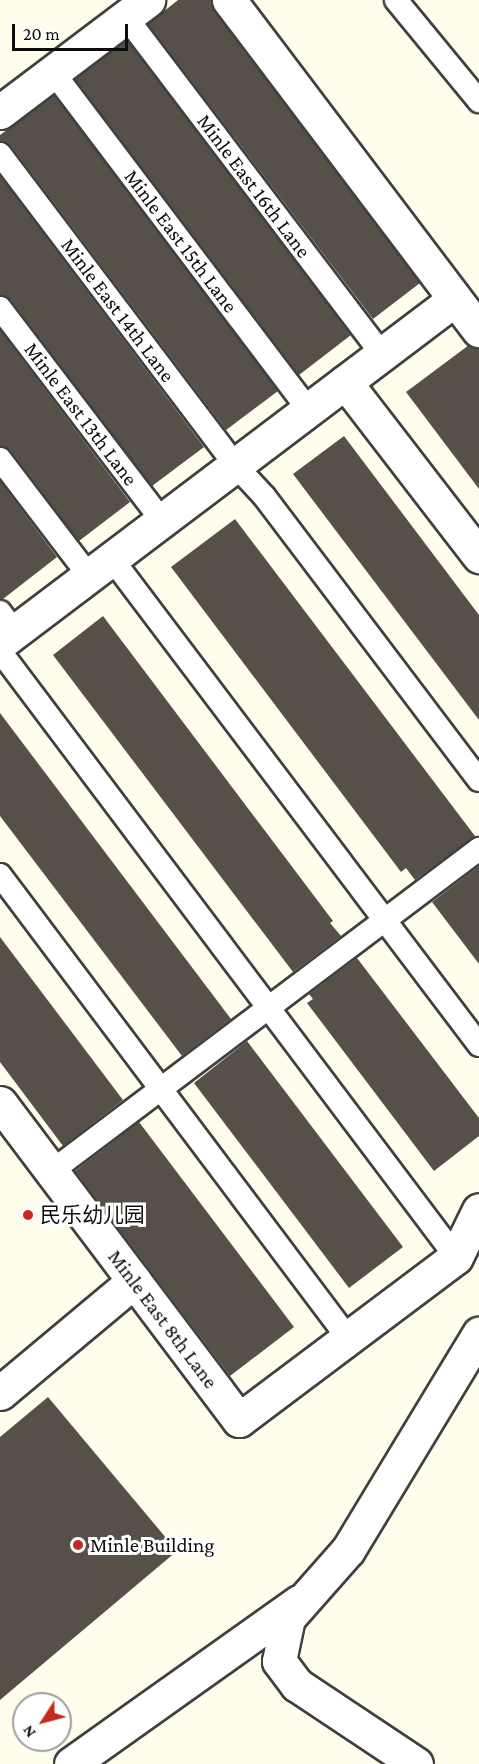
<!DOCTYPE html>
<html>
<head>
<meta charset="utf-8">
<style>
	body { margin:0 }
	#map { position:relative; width:479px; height:1764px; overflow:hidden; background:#fffeed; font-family:"Crimson Pro","Noto Sans SC",serif }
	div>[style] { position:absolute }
	.building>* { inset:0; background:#565049 }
	.roads { filter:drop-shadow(2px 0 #404040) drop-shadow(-2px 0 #404040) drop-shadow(0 2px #404040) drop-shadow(0 -2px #404040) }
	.lane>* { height:22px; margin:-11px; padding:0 11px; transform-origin:11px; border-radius:11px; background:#fff }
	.street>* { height:33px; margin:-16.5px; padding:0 16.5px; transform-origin:16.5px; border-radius:16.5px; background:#fff }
	.dots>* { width:16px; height:16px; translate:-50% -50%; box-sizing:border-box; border:3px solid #fff; border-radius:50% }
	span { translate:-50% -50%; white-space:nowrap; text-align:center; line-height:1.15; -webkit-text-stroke:6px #fff; paint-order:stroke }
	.street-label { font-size:21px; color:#0d0d0d }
	.poi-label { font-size:21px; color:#0d0d0d }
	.left { translate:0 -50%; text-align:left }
	.north { position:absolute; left:12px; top:1692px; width:60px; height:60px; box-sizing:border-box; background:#fff; border:2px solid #9e9e9e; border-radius:50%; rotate:234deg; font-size:16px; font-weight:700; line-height:24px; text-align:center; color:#0d0d0d }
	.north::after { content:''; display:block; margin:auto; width:21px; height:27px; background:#c52a1d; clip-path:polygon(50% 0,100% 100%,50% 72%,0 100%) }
	.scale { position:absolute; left:12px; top:24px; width:116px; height:27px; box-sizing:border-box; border:3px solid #0d0d0d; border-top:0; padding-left:8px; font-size:18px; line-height:21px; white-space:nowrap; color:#0d0d0d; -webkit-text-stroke:4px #fff; paint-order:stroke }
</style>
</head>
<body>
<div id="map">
	<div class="building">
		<div style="clip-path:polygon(178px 0,211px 0,214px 11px,420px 283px,373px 319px,148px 24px)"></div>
		<div style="clip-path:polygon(127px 40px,351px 335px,299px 375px,75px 79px)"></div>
		<div style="clip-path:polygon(54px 95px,278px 391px,226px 430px,11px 146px,0 141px,0 135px)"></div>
		<div style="clip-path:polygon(0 176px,204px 447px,152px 486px,11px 300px,0 295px)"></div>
		<div style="clip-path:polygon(0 330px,130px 502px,79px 541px,11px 451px,0 446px)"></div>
		<div style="clip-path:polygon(469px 345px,479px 348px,479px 489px,406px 392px)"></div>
		<div style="clip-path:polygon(344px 436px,479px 615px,479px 720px,293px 474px)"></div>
		<div style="clip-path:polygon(0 481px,57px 557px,3px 599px,0 599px)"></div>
		<div style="clip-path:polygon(235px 519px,475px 836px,415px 880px,406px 868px,401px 872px,171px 567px)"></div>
		<div style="clip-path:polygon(103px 616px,333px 921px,330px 923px,341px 936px,293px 972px,53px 655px)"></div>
		<div style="clip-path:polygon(0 713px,231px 1019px,182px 1056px,0 816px)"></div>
		<div style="clip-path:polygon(479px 866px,479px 964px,432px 902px)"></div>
		<div style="clip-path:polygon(0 937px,123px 1100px,63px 1146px,0 1062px)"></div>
		<div style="clip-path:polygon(357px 958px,479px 1118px,479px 1136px,434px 1171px,307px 1003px,313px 999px,309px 994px)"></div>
		<div style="clip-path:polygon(247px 1041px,403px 1247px,349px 1288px,194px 1083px)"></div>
		<div style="clip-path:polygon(139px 1122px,294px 1327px,230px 1376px,75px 1171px)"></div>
		<div style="clip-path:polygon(48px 1397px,177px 1551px,0 1700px,0 1437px)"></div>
	</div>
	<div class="roads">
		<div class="lane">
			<div style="left:396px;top:0;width:131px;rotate:50.6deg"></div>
			<div style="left:126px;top:17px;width:423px;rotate:52.8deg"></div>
			<div style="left:53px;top:72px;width:424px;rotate:52.9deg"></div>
			<div style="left:0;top:154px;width:390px;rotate:52.9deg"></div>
			<div style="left:235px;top:465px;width:42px;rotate:46.9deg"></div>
			<div style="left:264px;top:496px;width:356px;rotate:52.9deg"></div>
			<div style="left:0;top:308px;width:268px;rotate:52.7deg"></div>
			<div style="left:0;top:459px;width:147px;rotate:52.7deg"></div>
			<div style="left:112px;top:559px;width:609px;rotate:52.94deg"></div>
			<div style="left:0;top:612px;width:25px;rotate:53deg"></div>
			<div style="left:0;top:651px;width:758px;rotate:53.04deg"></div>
			<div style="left:0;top:875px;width:579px;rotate:53.07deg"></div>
			<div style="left:52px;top:1171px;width:535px;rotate:-37.02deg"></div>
		</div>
		<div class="street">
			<div style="left:229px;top:0;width:414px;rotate:52.9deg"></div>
			<div style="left:0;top:112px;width:186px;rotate:-37.1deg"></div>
			<div style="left:345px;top:382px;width:220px;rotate:52.4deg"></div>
			<div style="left:0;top:643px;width:570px;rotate:-37.09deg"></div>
			<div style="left:0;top:1103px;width:397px;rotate:53deg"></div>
			<div style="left:239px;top:1420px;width:271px;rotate:-36.9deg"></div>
			<div style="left:456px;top:1257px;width:52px;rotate:-63.9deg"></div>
			<div style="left:0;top:1393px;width:175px;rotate:-39.9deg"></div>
			<div style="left:71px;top:1764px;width:280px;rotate:-35.4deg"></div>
			<div style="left:416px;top:1764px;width:143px;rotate:-146.4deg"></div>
			<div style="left:297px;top:1685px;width:30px;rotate:-127deg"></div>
			<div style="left:279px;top:1661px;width:44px;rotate:-78.2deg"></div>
			<div style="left:288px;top:1618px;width:91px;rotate:-48.6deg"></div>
			<div style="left:348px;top:1550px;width:253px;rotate:-58.8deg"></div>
		</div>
	</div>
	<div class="dots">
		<div style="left:28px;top:1215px;background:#c52a1d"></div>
		<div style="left:78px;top:1545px;background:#c52a1d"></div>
	</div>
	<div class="street-label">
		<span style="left:254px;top:186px;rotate:53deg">Minle East 16th Lane</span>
		<span style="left:181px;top:241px;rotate:53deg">Minle East 15th Lane</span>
		<span style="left:118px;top:310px;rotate:53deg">Minle East 14th Lane</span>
		<span style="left:81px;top:414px;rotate:53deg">Minle East 13th Lane</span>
		<span style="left:163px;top:1319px;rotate:53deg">Minle East 8th Lane</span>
	</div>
	<div class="poi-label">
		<span class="left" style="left:40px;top:1215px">民乐幼儿园</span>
		<span class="left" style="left:90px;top:1545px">Minle Building</span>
	</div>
	<div class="north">N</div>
	<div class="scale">20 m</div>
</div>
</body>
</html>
